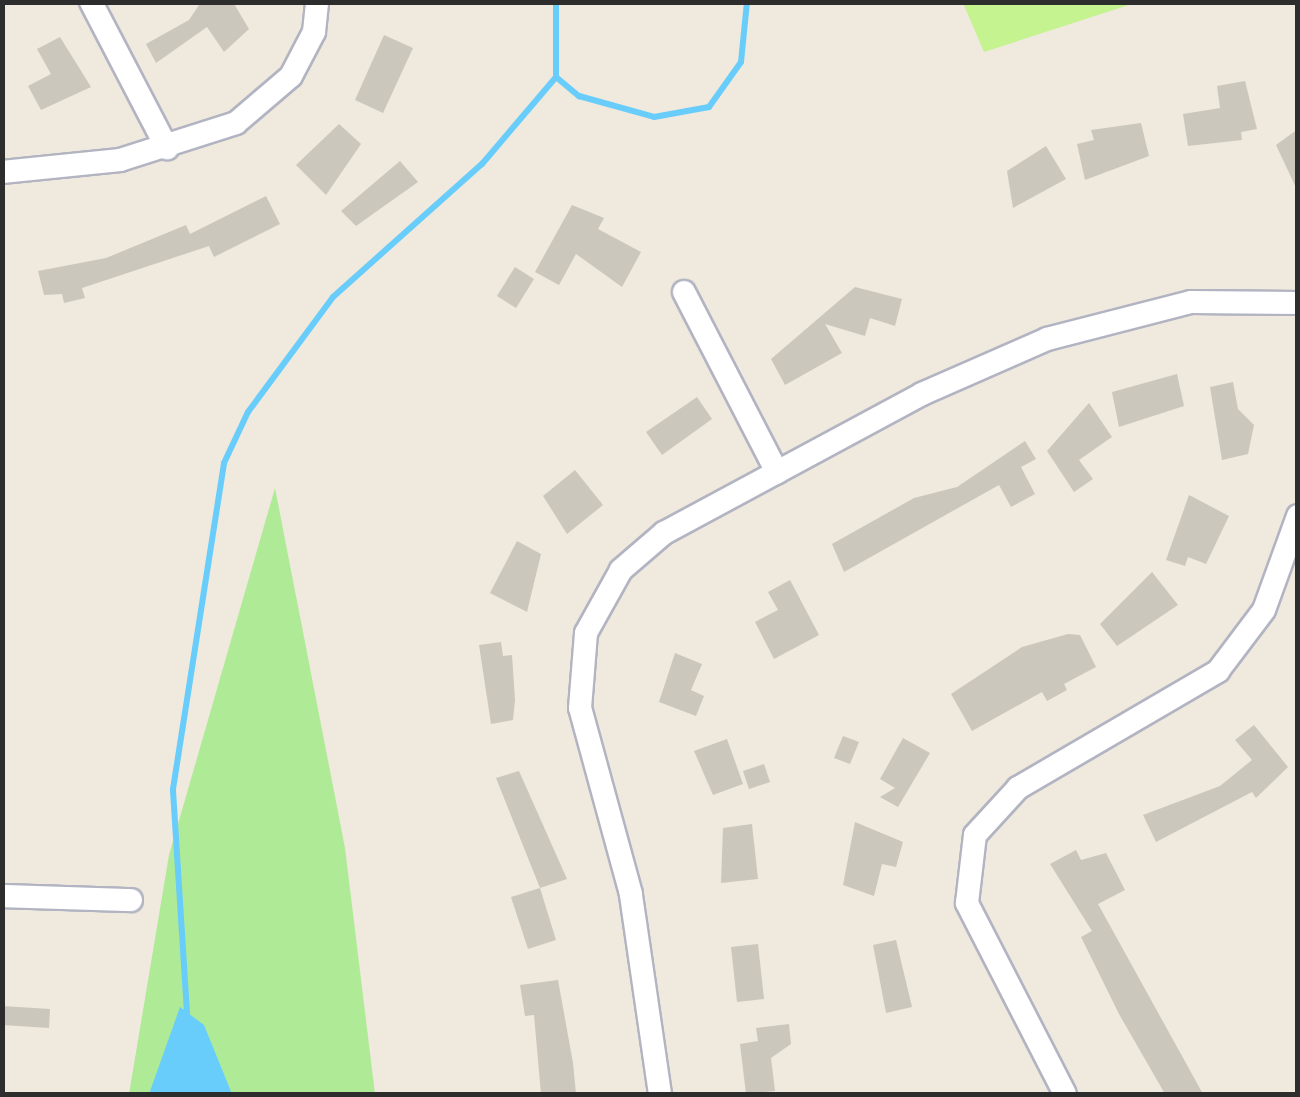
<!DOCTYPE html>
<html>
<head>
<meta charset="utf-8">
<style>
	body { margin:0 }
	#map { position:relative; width:1300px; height:1097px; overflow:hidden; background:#efe9de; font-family:Karla,sans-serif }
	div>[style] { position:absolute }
	.green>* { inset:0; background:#afeb96 }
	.pitch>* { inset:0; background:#c5f390 }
	.water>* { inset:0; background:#68cdfb }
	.stream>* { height:6px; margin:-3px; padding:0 3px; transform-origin:3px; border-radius:3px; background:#68cdfb }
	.building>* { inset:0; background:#cbc7bc }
	.roads { filter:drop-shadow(2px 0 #b2b4c2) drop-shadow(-2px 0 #b2b4c2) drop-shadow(0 2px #b2b4c2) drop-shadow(0 -2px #b2b4c2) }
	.minor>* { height:22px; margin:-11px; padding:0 11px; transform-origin:11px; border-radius:11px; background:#fff }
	span { translate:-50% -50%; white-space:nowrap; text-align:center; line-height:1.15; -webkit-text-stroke:9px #fff; paint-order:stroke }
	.frame { position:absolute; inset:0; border:5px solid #2d2d2d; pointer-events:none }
</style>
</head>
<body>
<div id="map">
	<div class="green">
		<div style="clip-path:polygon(275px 488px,345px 848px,375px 1094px,129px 1094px,169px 855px)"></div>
	</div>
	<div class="pitch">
		<div style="clip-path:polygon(963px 3px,963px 2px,1135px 3px,984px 52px)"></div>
	</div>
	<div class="water">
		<div style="clip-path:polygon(180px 1007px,204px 1025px,232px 1094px,149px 1094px)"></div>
	</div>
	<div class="stream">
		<div style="left:556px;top:77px;width:30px;rotate:40deg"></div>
		<div style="left:579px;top:96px;width:78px;rotate:15.6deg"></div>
		<div style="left:654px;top:117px;width:56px;rotate:-10.3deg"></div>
		<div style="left:709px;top:107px;width:55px;rotate:-54.6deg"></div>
		<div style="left:741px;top:62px;width:60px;rotate:-84.3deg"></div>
		<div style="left:187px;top:1013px;width:224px;rotate:-93.6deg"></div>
		<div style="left:173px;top:789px;width:330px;rotate:-81.1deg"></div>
		<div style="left:224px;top:463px;width:56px;rotate:-64.8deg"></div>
		<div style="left:248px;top:412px;width:143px;rotate:-53.5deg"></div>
		<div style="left:333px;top:297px;width:200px;rotate:-41.8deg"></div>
		<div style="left:482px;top:164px;width:114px;rotate:-49.6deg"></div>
		<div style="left:556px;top:77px;width:75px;rotate:-90deg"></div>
	</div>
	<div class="building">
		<div style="clip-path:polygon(201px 2px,233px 2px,249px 29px,224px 52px,207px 27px,156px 63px,146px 44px,189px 20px)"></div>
		<div style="clip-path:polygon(384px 35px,413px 48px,383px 113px,355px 100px)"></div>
		<div style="clip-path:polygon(60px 37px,91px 87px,41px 110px,28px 86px,51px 74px,37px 49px)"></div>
		<div style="clip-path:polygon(1245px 81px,1257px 129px,1241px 132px,1242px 140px,1188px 146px,1183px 114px,1220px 108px,1217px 86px)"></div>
		<div style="clip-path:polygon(1141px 123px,1149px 156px,1085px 180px,1077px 144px,1094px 140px,1091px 130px)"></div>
		<div style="clip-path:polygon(339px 124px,361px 144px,326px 195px,296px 165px)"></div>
		<div style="clip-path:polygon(1298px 129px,1298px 192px,1276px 145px)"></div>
		<div style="clip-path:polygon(1046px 146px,1066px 179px,1013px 208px,1007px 171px)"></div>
		<div style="clip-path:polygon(400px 161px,418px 182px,356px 226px,341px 211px)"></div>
		<div style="clip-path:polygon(266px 196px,280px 224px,214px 257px,209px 246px,82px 288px,85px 298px,64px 303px,62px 294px,44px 295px,38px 271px,106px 258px,186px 225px,190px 234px)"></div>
		<div style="clip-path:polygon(572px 205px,604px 218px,598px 229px,641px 252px,622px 287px,576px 254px,559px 285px,535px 272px)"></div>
		<div style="clip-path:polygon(515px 267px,534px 279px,516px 308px,497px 296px)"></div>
		<div style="clip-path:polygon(855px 287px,902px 299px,895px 326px,870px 318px,865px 336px,825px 324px,842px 353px,785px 385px,771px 359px)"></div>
		<div style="clip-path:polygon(1177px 374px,1184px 406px,1119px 427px,1112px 392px)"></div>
		<div style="clip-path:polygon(1233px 382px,1238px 409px,1254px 425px,1248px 454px,1222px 460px,1210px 387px)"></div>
		<div style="clip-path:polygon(697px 397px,712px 419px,662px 455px,646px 432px)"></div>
		<div style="clip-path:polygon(1089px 403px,1112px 437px,1079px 460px,1093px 479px,1074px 492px,1047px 451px)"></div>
		<div style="clip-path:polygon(1025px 441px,1036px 459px,1021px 467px,1035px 494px,1011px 507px,999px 485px,844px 572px,832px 544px,914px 498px,957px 487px)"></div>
		<div style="clip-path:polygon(575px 470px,603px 505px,567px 534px,543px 496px)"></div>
		<div style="clip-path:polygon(1189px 495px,1229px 516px,1206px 564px,1188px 557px,1185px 566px,1166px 560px)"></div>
		<div style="clip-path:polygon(517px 541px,541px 554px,527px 612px,490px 593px)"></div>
		<div style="clip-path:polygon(1152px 572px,1178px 605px,1117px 646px,1100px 624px)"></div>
		<div style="clip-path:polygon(790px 580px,819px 635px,774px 659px,755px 622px,778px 610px,768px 592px)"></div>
		<div style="clip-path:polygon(1068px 634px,1080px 635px,1096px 667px,1064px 684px,1067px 690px,1047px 701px,1042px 692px,972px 731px,951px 694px,1022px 647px)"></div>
		<div style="clip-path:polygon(501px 642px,503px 656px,512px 655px,515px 700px,513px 720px,491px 724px,479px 645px)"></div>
		<div style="clip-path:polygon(675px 653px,702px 664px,691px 690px,704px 696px,696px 716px,659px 702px)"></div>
		<div style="clip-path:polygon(1254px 725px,1288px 767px,1256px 798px,1252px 792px,1156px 842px,1143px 815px,1220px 786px,1252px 760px,1235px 740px)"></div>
		<div style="clip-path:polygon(843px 736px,859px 742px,850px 764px,834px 758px)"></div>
		<div style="clip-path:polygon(903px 738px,930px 753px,898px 807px,880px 797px,895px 788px,880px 779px)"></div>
		<div style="clip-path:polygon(727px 739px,743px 784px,713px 795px,694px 751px)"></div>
		<div style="clip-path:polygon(764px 764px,770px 782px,749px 789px,743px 771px)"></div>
		<div style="clip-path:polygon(519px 771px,567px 879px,540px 888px,496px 778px)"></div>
		<div style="clip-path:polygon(855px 822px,903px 842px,896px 867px,882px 864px,874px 896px,843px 885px)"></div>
		<div style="clip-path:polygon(752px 824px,758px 879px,721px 883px,723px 828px)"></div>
		<div style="clip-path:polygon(1076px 850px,1081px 860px,1106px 853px,1125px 890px,1098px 904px,1203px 1094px,1165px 1094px,1119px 1014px,1081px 937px,1092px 931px,1050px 864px)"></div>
		<div style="clip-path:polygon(540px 888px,556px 940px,528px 949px,511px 897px)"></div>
		<div style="clip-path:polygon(896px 940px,912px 1007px,886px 1013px,873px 945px)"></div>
		<div style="clip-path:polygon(758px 944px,764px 999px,737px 1002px,731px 947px)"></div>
		<div style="clip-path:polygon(558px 980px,573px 1063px,576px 1094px,541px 1094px,534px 1015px,525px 1016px,520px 985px)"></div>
		<div style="clip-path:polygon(2px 1006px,50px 1009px,49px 1028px,2px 1025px)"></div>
		<div style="clip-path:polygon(789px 1024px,791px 1044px,771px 1058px,775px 1091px,746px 1094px,740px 1044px,758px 1041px,756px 1028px)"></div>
	</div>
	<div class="roads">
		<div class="minor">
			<div style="left:91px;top:2px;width:165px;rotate:62.5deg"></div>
			<div style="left:2px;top:172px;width:119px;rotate:-5.8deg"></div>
			<div style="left:120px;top:160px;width:122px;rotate:-17.7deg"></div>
			<div style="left:236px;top:123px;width:72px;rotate:-40.5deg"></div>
			<div style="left:291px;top:76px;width:50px;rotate:-62.4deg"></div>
			<div style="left:314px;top:32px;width:30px;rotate:-84deg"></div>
			<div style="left:684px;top:292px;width:203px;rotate:62.7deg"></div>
			<div style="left:2px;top:896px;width:129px;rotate:1.8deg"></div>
			<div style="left:660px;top:1094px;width:202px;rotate:-98.3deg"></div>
			<div style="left:631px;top:894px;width:193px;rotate:-105.3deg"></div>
			<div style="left:580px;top:708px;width:75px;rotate:-85.4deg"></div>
			<div style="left:586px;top:633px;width:72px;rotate:-60.9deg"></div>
			<div style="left:621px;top:570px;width:57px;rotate:-40.7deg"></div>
			<div style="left:664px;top:533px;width:293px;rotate:-28.3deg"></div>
			<div style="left:922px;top:394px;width:137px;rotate:-23.7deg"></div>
			<div style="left:1047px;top:339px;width:149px;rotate:-14.4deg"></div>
			<div style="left:1191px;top:302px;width:107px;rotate:0.5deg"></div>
			<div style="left:1065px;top:1094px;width:215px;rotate:-117.2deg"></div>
			<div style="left:967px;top:903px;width:68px;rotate:-83.3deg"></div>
			<div style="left:975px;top:835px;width:64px;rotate:-47.5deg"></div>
			<div style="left:1018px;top:788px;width:232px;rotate:-30.3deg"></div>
			<div style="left:1218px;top:671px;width:76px;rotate:-53deg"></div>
			<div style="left:1264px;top:610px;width:100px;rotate:-70.1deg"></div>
		</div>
	</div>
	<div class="frame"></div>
</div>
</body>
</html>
